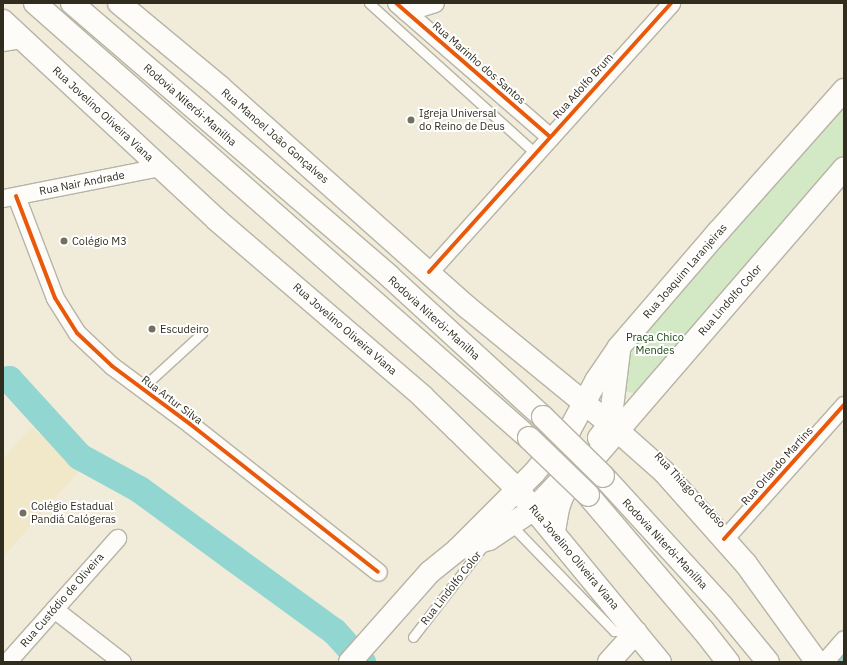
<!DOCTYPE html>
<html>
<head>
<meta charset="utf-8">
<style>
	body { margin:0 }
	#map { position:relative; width:847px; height:665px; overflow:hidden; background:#f1ecd9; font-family:"IBM Plex Sans",sans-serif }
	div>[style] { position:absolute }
	.built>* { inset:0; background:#f0e8c8 }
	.green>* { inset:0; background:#d3e8c4 }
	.river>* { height:27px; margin:-13.5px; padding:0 13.5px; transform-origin:13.5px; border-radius:13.5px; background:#91d6d1 }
	.roads { filter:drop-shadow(1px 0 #b7b3a5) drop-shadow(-1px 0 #b7b3a5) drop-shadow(0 1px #b7b3a5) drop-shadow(0 -1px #b7b3a5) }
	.service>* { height:9px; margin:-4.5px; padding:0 4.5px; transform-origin:4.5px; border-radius:4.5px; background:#fdfcf9 }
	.minor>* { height:17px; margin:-8.5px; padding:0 8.5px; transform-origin:8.5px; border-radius:8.5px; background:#fdfcf9 }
	.secondary>* { height:22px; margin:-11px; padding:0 11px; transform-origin:11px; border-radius:11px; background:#fdfcf9 }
	.primary>* { height:22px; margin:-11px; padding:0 11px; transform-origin:11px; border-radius:11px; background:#fdfcf9 }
	.trunk>* { height:22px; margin:-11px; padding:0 11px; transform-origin:11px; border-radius:11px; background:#fdfcf9 }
	.bridges { filter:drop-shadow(1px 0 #b7b3a5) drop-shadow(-1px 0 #b7b3a5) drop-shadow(0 1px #b7b3a5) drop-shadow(0 -1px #b7b3a5) }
	.trunk-bridge>* { height:22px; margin:-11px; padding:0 11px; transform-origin:11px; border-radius:11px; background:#fdfcf9 }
	.cycleway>* { height:4px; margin:-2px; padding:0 2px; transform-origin:2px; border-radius:2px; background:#e8590c }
	.dots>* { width:11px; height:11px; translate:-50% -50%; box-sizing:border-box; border:2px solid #fff; border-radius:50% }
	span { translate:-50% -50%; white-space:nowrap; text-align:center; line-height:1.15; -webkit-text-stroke:4px #fff; paint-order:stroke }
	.street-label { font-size:11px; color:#302d1f }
	.poi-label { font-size:11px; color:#302d1f }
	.left { translate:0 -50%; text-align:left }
	.park-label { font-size:11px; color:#17470f }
	.frame { position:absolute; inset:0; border:4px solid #302d1f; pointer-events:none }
</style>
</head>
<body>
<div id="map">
	<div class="built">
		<div style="clip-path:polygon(31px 427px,82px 468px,3px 557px,3px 459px)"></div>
	</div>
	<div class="green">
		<div style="clip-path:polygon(844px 105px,844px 154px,634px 393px,625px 391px,622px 385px,621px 376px,631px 348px)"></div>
	</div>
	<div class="river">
		<div style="left:3px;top:380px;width:6px;rotate:-9deg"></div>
		<div style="left:9px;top:379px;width:104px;rotate:47.7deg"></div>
		<div style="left:79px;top:456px;width:68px;rotate:28.8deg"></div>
		<div style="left:139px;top:489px;width:115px;rotate:36.2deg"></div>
		<div style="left:232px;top:557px;width:126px;rotate:36deg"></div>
		<div style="left:334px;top:631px;width:42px;rotate:47.9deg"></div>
		<div style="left:838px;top:660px;width:8px;rotate:-45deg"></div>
	</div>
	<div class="roads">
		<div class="service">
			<div style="left:369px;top:3px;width:224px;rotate:42.1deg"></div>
			<div style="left:142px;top:388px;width:81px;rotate:-42.5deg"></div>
			<div style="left:511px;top:525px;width:148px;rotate:45.8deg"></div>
			<div style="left:614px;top:631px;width:17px"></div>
			<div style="left:413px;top:637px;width:115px;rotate:-52.4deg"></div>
		</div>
		<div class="minor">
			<div style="left:396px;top:3px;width:204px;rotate:41deg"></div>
			<div style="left:406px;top:12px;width:30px;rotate:-17deg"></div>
			<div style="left:3px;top:42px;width:19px;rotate:-9deg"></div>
			<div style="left:16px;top:196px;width:109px;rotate:69.1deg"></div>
			<div style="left:55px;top:298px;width:41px;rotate:57.8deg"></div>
			<div style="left:77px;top:333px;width:48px;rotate:43.3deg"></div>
			<div style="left:112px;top:366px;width:97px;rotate:36.6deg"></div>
			<div style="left:190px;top:424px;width:239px;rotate:38.2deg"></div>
			<div style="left:3px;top:198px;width:160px;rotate:-11.2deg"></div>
			<div style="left:429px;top:272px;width:362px;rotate:-48deg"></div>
			<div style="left:724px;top:539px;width:180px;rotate:-48.2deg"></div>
			<div style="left:54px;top:609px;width:86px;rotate:37.9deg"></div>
			<div style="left:7px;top:662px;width:166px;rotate:-48.4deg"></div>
			<div style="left:824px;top:662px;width:30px;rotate:-49deg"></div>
		</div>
		<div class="secondary">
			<div style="left:599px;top:438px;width:18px;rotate:-52deg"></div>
			<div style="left:610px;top:424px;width:74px;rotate:-83deg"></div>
			<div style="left:534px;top:509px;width:47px;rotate:-46.7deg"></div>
			<div style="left:554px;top:531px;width:23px;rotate:-80deg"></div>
			<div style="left:558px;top:508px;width:15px;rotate:-70deg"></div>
			<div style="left:563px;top:494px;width:430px;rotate:-49.2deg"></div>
			<div style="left:350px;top:662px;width:120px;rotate:-48.4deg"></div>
			<div style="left:430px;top:572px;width:36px;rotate:-39deg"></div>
			<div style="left:458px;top:549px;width:107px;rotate:-45deg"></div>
			<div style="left:534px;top:473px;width:55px;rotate:-50.2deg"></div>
			<div style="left:569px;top:431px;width:57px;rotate:-61.6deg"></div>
			<div style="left:596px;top:381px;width:41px;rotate:-55.9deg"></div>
			<div style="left:619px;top:347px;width:152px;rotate:-49.3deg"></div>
			<div style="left:718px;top:232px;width:190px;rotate:-48.4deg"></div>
			<div style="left:609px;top:662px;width:40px;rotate:-48deg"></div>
		</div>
		<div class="primary">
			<div style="left:119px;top:3px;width:131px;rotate:39.7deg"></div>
			<div style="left:220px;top:87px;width:331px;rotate:41.7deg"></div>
			<div style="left:467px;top:307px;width:185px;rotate:39.3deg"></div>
			<div style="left:610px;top:424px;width:72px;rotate:41.6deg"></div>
			<div style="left:664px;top:472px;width:123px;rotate:48.3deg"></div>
			<div style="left:746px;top:564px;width:121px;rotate:54.1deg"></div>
			<div style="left:3px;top:21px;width:292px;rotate:42.9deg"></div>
			<div style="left:217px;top:220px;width:270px;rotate:40.6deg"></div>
			<div style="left:422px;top:396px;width:49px;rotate:44.2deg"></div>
			<div style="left:457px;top:430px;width:86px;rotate:44.5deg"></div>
			<div style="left:518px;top:490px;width:223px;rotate:50.5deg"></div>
			<div style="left:458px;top:549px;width:33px;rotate:-18deg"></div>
			<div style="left:489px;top:539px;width:54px;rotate:-33.7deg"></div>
		</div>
		<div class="trunk">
			<div style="left:35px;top:3px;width:658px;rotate:41.37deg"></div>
			<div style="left:72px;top:3px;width:418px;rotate:40.7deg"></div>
			<div style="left:389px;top:276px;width:209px;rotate:42.5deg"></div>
			<div style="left:603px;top:476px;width:176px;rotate:47.5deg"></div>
			<div style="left:722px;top:606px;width:72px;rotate:50.6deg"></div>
			<div style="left:588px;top:495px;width:177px;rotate:49.6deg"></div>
			<div style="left:703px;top:630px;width:41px;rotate:52deg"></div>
		</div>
	</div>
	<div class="bridges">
		<div class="trunk-bridge">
			<div style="left:543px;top:417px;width:84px;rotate:44.5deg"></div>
			<div style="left:529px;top:438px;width:82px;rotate:44deg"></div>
		</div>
	</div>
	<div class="cycleway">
		<div style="left:396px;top:3px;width:204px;rotate:41deg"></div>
		<div style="left:16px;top:196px;width:109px;rotate:69.1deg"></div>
		<div style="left:55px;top:298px;width:41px;rotate:57.8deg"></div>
		<div style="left:77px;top:333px;width:48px;rotate:43.3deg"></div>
		<div style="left:112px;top:366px;width:97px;rotate:36.6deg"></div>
		<div style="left:190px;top:424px;width:239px;rotate:38.2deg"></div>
		<div style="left:429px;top:272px;width:362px;rotate:-48deg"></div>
		<div style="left:724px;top:539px;width:180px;rotate:-48.2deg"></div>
	</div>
	<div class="dots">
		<div style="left:411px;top:120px;background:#747060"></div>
		<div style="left:64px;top:241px;background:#747060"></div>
		<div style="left:152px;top:329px;background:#747060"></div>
		<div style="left:23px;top:513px;background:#747060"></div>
	</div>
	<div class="street-label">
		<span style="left:479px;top:63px;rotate:41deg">Rua Marinho dos Santos</span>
		<span style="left:583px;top:86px;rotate:-48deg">Rua Adolfo Brum</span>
		<span style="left:190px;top:105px;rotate:41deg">Rodovia Niterói-Manilha</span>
		<span style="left:103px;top:114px;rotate:43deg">Rua Jovelino Oliveira Viana</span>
		<span style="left:275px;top:136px;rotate:41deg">Rua Manoel João Gonçalves</span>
		<span style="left:82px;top:183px;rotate:-11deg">Rua Nair Andrade</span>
		<span style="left:685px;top:271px;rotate:-49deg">Rua Joaquim Laranjeiras</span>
		<span style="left:730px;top:300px;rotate:-49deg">Rua Lindolfo Color</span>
		<span style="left:434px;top:318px;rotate:42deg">Rodovia Niterói-Manilha</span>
		<span style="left:345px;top:329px;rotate:41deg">Rua Jovelino Oliveira Viana</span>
		<span style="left:172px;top:400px;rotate:37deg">Rua Artur Silva</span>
		<span style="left:777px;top:466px;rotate:-48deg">Rua Orlando Martins</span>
		<span style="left:690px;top:490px;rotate:47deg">Rua Thiago Cardoso</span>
		<span style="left:665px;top:544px;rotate:47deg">Rodovia Niterói-Manilha</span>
		<span style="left:574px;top:557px;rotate:50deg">Rua Jovelino Oliveira Viana</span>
		<span style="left:451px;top:588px;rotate:-52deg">Rua Lindolfo Color</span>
		<span style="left:62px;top:600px;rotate:-49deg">Rua Custódio de Oliveira</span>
	</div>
	<div class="poi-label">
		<span class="left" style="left:419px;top:120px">Igreja Universal<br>do Reino de Deus</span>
		<span class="left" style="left:72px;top:241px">Colégio M3</span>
		<span class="left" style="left:160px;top:329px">Escudeiro</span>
		<span class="left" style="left:31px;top:513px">Colégio Estadual<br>Pandiá Calógeras</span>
	</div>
	<div class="park-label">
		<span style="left:655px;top:344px">Praça Chico<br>Mendes</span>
	</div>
	<div class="frame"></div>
</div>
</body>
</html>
